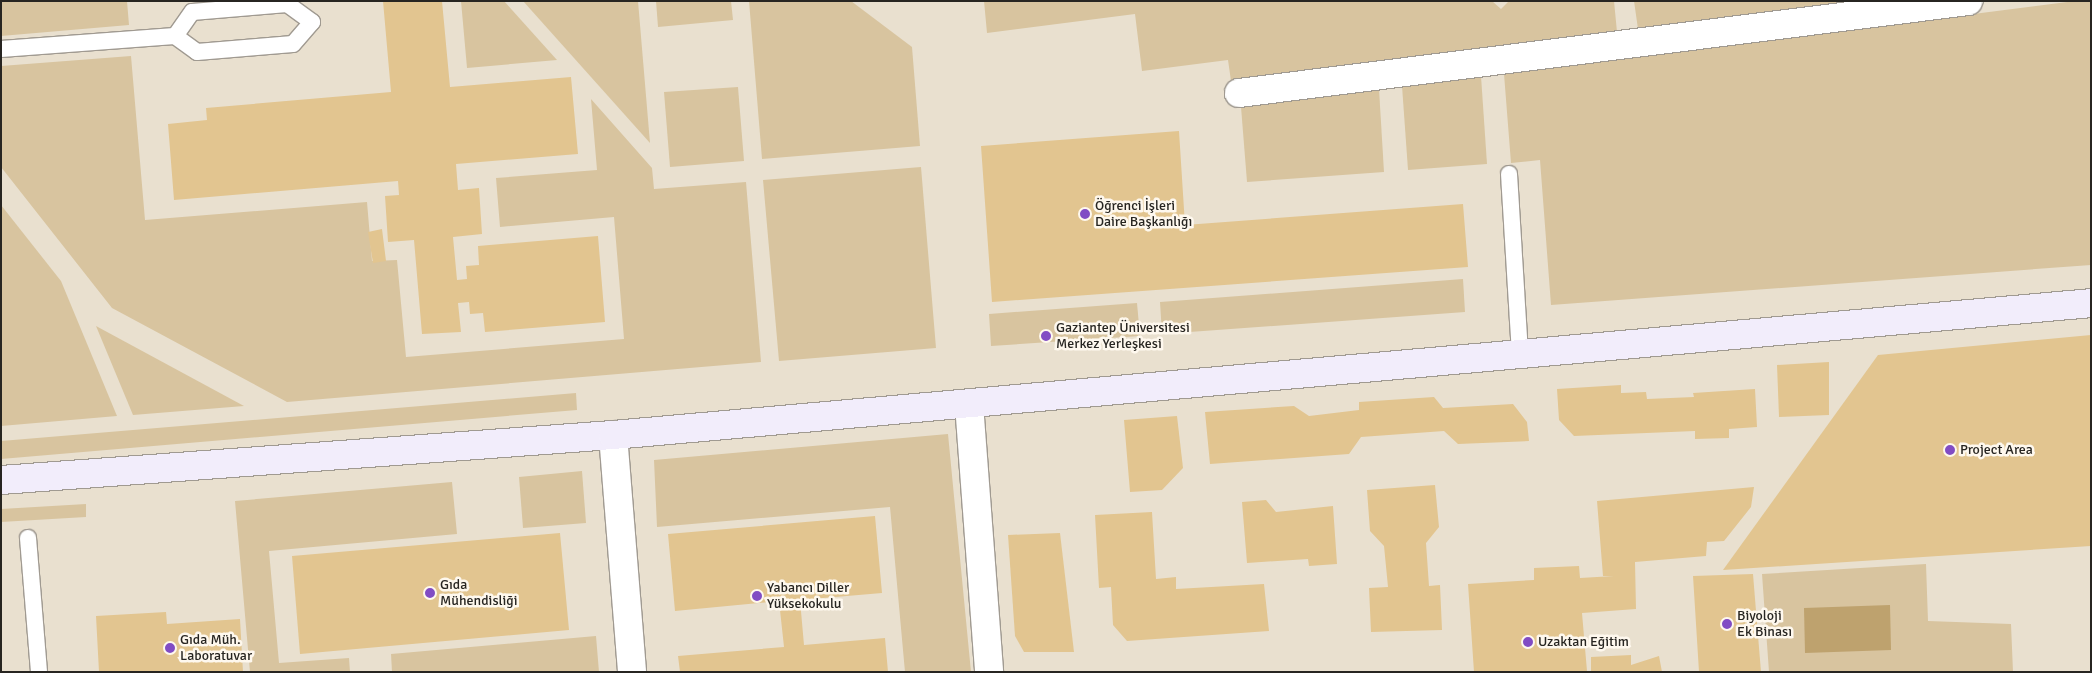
<!DOCTYPE html>
<html>
<head>
<meta charset="utf-8">
<style>
	body { margin:0 }
	#map { position:relative; width:2092px; height:673px; overflow:hidden; background:#f1ebe1; font-family:Signika,sans-serif }
	div>[style] { position:absolute }
	.built>* { inset:0; background:#e9e0cf }
	.green>* { inset:0; background:#d8c49f }
	.water>* { inset:0; background:#bea26e }
	.building>* { inset:0; background:#e2c590 }
	.roads { filter:drop-shadow(1px 0 #a09a91) drop-shadow(-1px 0 #a09a91) drop-shadow(0 1px #a09a91) drop-shadow(0 -1px #a09a91) }
	.lane>* { height:16px; margin:-8px; padding:0 8px; transform-origin:8px; border-radius:8px; background:#fff }
	.street>* { height:28px; margin:-14px; padding:0 14px; transform-origin:14px; border-radius:14px; background:#fff }
	.secondary>* { height:28px; margin:-14px; padding:0 14px; transform-origin:14px; border-radius:14px; background:#f2edfb }
	.dots>* { width:14px; height:14px; translate:-50% -50%; box-sizing:border-box; border:2px solid #fef8ee; border-radius:50% }
	span { translate:-50% -50%; white-space:nowrap; text-align:center; line-height:1.15; -webkit-text-stroke:5px #fef8ee; paint-order:stroke }
	.poi-label { font-size:14px; color:#272521 }
	.left { translate:0 -50%; text-align:left }
	.frame { position:absolute; inset:0; border:2px solid #272521; pointer-events:none }
</style>
</head>
<body>
<div id="map">
	<div class="built">
		<div style="clip-path:polygon(1px 1px,2091px 1px,2091px 672px,1px 672px)"></div>
	</div>
	<div class="green">
		<div style="clip-path:polygon(1px 1px,127px 1px,129px 25px,1px 36px)"></div>
		<div style="clip-path:polygon(461px 1px,504px 1px,557px 60px,467px 68px)"></div>
		<div style="clip-path:polygon(523px 1px,638px 1px,650px 143px)"></div>
		<div style="clip-path:polygon(656px 1px,731px 1px,733px 20px,658px 27px)"></div>
		<div style="clip-path:polygon(749px 1px,851px 1px,912px 47px,920px 146px,762px 159px)"></div>
		<div style="clip-path:polygon(984px 1px,1492px 1px,1501px 9px,1509px 1px,1614px 1px,1617px 32px,1231px 81px,1228px 60px,1142px 71px,1135px 14px,987px 33px)"></div>
		<div style="clip-path:polygon(1634px 1px,1853px 1px,1638px 29px)"></div>
		<div style="clip-path:polygon(2075px 1px,2091px 1px,2091px 265px,1551px 305px,1540px 160px,1511px 163px,1504px 74px)"></div>
		<div style="clip-path:polygon(131px 56px,145px 220px,367px 202px,372px 261px,397px 260px,406px 357px,624px 339px,614px 217px,500px 227px,496px 178px,597px 170px,591px 99px,652px 168px,654px 189px,746px 182px,761px 362px,287px 402px,112px 308px,1px 167px,1px 66px)"></div>
		<div style="clip-path:polygon(1481px 76px,1487px 164px,1408px 170px,1402px 86px)"></div>
		<div style="clip-path:polygon(738px 87px,744px 161px,670px 167px,664px 92px)"></div>
		<div style="clip-path:polygon(1379px 89px,1384px 172px,1247px 182px,1241px 107px)"></div>
		<div style="clip-path:polygon(921px 167px,936px 348px,779px 361px,763px 180px)"></div>
		<div style="clip-path:polygon(1px 205px,61px 281px,117px 416px,1px 426px)"></div>
		<div style="clip-path:polygon(1463px 279px,1465px 312px,1162px 334px,1160px 302px)"></div>
		<div style="clip-path:polygon(1137px 303px,1140px 336px,991px 346px,989px 314px)"></div>
		<div style="clip-path:polygon(96px 326px,244px 406px,133px 415px)"></div>
		<div style="clip-path:polygon(576px 393px,577px 410px,1px 459px,1px 441px)"></div>
		<div style="clip-path:polygon(948px 434px,971px 672px,905px 672px,890px 507px,657px 527px,654px 460px)"></div>
		<div style="clip-path:polygon(582px 471px,586px 523px,523px 528px,519px 477px)"></div>
		<div style="clip-path:polygon(452px 482px,457px 534px,269px 551px,279px 663px,349px 658px,350px 672px,250px 672px,235px 501px)"></div>
		<div style="clip-path:polygon(86px 504px,86px 517px,1px 522px,1px 509px)"></div>
		<div style="clip-path:polygon(1926px 564px,1928px 621px,2011px 624px,2013px 672px,1769px 672px,1762px 574px)"></div>
		<div style="clip-path:polygon(596px 636px,599px 672px,392px 672px,391px 654px)"></div>
	</div>
	<div class="water">
		<div style="clip-path:polygon(1890px 605px,1891px 650px,1805px 653px,1804px 608px)"></div>
	</div>
	<div class="building">
		<div style="clip-path:polygon(383px 1px,442px 1px,450px 87px,571px 77px,578px 154px,456px 164px,458px 190px,479px 188px,482px 234px,453px 237px,457px 280px,467px 279px,466px 266px,479px 265px,478px 246px,598px 236px,605px 322px,485px 332px,483px 313px,470px 314px,469px 302px,458px 303px,461px 332px,422px 334px,414px 240px,388px 242px,385px 196px,399px 195px,398px 181px,174px 200px,168px 124px,207px 120px,206px 108px,391px 92px)"></div>
		<div style="clip-path:polygon(1179px 131px,1185px 225px,1463px 204px,1468px 267px,992px 302px,981px 146px)"></div>
		<div style="clip-path:polygon(382px 229px,386px 261px,373px 263px,368px 232px)"></div>
		<div style="clip-path:polygon(2091px 335px,2091px 546px,1723px 570px,1878px 355px)"></div>
		<div style="clip-path:polygon(1829px 362px,1829px 415px,1779px 417px,1777px 365px)"></div>
		<div style="clip-path:polygon(1621px 385px,1621px 393px,1646px 392px,1647px 399px,1694px 397px,1693px 393px,1755px 389px,1757px 427px,1729px 429px,1729px 438px,1695px 439px,1695px 431px,1574px 436px,1559px 420px,1557px 389px)"></div>
		<div style="clip-path:polygon(1434px 397px,1443px 408px,1513px 404px,1527px 422px,1529px 441px,1458px 444px,1444px 431px,1361px 437px,1349px 454px,1210px 464px,1205px 412px,1294px 406px,1309px 416px,1359px 410px,1359px 402px)"></div>
		<div style="clip-path:polygon(1177px 416px,1183px 468px,1162px 490px,1130px 492px,1124px 420px)"></div>
		<div style="clip-path:polygon(1435px 485px,1439px 527px,1426px 543px,1429px 586px,1440px 585px,1442px 630px,1371px 632px,1369px 588px,1388px 587px,1384px 546px,1370px 531px,1367px 490px)"></div>
		<div style="clip-path:polygon(1754px 487px,1751px 507px,1724px 541px,1707px 542px,1706px 556px,1635px 562px,1636px 609px,1582px 613px,1587px 671px,1474px 672px,1468px 584px,1534px 580px,1534px 568px,1579px 566px,1580px 578px,1614px 576px,1603px 576px,1597px 501px)"></div>
		<div style="clip-path:polygon(1266px 500px,1276px 512px,1333px 506px,1337px 564px,1309px 566px,1308px 559px,1247px 563px,1242px 502px)"></div>
		<div style="clip-path:polygon(1152px 512px,1156px 579px,1176px 577px,1176px 589px,1264px 584px,1269px 631px,1127px 641px,1113px 625px,1111px 587px,1099px 588px,1095px 515px)"></div>
		<div style="clip-path:polygon(875px 516px,882px 593px,800px 600px,804px 645px,885px 638px,888px 672px,680px 672px,678px 656px,784px 647px,779px 601px,675px 611px,668px 534px)"></div>
		<div style="clip-path:polygon(560px 533px,569px 630px,300px 654px,292px 556px)"></div>
		<div style="clip-path:polygon(1060px 533px,1074px 652px,1024px 652px,1015px 636px,1008px 535px)"></div>
		<div style="clip-path:polygon(1753px 574px,1761px 672px,1699px 672px,1693px 576px)"></div>
		<div style="clip-path:polygon(166px 612px,167px 624px,240px 619px,243px 672px,99px 672px,96px 616px)"></div>
		<div style="clip-path:polygon(1631px 655px,1631px 665px,1659px 656px,1662px 672px,1591px 672px,1591px 657px)"></div>
	</div>
	<div class="roads">
		<div class="lane">
			<div style="left:1px;top:49px;width:174px;rotate:-4.3deg"></div>
			<div style="left:175px;top:36px;width:27px;rotate:36deg"></div>
			<div style="left:197px;top:52px;width:96px;rotate:-4.8deg"></div>
			<div style="left:293px;top:44px;width:29px;rotate:-49deg"></div>
			<div style="left:312px;top:22px;width:31px;rotate:-144deg"></div>
			<div style="left:287px;top:4px;width:95px;rotate:175.2deg"></div>
			<div style="left:192px;top:12px;width:29px;rotate:125deg"></div>
			<div style="left:1509px;top:174px;width:181px;rotate:86.5deg"></div>
			<div style="left:28px;top:538px;width:134px;rotate:85.3deg"></div>
		</div>
		<div class="street">
			<div style="left:1239px;top:93px;width:735px;rotate:-7.19deg"></div>
			<div style="left:969px;top:404px;width:269px;rotate:85.7deg"></div>
			<div style="left:613px;top:435px;width:238px;rotate:85.4deg"></div>
		</div>
		<div class="secondary">
			<div style="left:1px;top:480px;width:614px;rotate:-4.21deg"></div>
			<div style="left:613px;top:435px;width:1484px;rotate:-5.1deg"></div>
		</div>
	</div>
	<div class="dots">
		<div style="left:1085px;top:214px;background:#814cc4"></div>
		<div style="left:1046px;top:336px;background:#814cc4"></div>
		<div style="left:1950px;top:450px;background:#814cc4"></div>
		<div style="left:430px;top:593px;background:#814cc4"></div>
		<div style="left:757px;top:596px;background:#814cc4"></div>
		<div style="left:1727px;top:624px;background:#814cc4"></div>
		<div style="left:1528px;top:642px;background:#814cc4"></div>
		<div style="left:170px;top:648px;background:#814cc4"></div>
	</div>
	<div class="poi-label">
		<span class="left" style="left:1095px;top:214px">Öğrenci İşleri<br>Daire Başkanlığı</span>
		<span class="left" style="left:1056px;top:336px">Gaziantep Üniversitesi<br>Merkez Yerleşkesi</span>
		<span class="left" style="left:1960px;top:450px">Project Area</span>
		<span class="left" style="left:440px;top:593px">Gıda<br>Mühendisliği</span>
		<span class="left" style="left:767px;top:596px">Yabancı Diller<br>Yüksekokulu</span>
		<span class="left" style="left:1737px;top:624px">Biyoloji<br>Ek Binası</span>
		<span class="left" style="left:180px;top:648px">Gıda Müh.<br>Laboratuvar</span>
		<span class="left" style="left:1538px;top:642px">Uzaktan Eğitim</span>
	</div>
	<div class="frame"></div>
</div>
</body>
</html>
